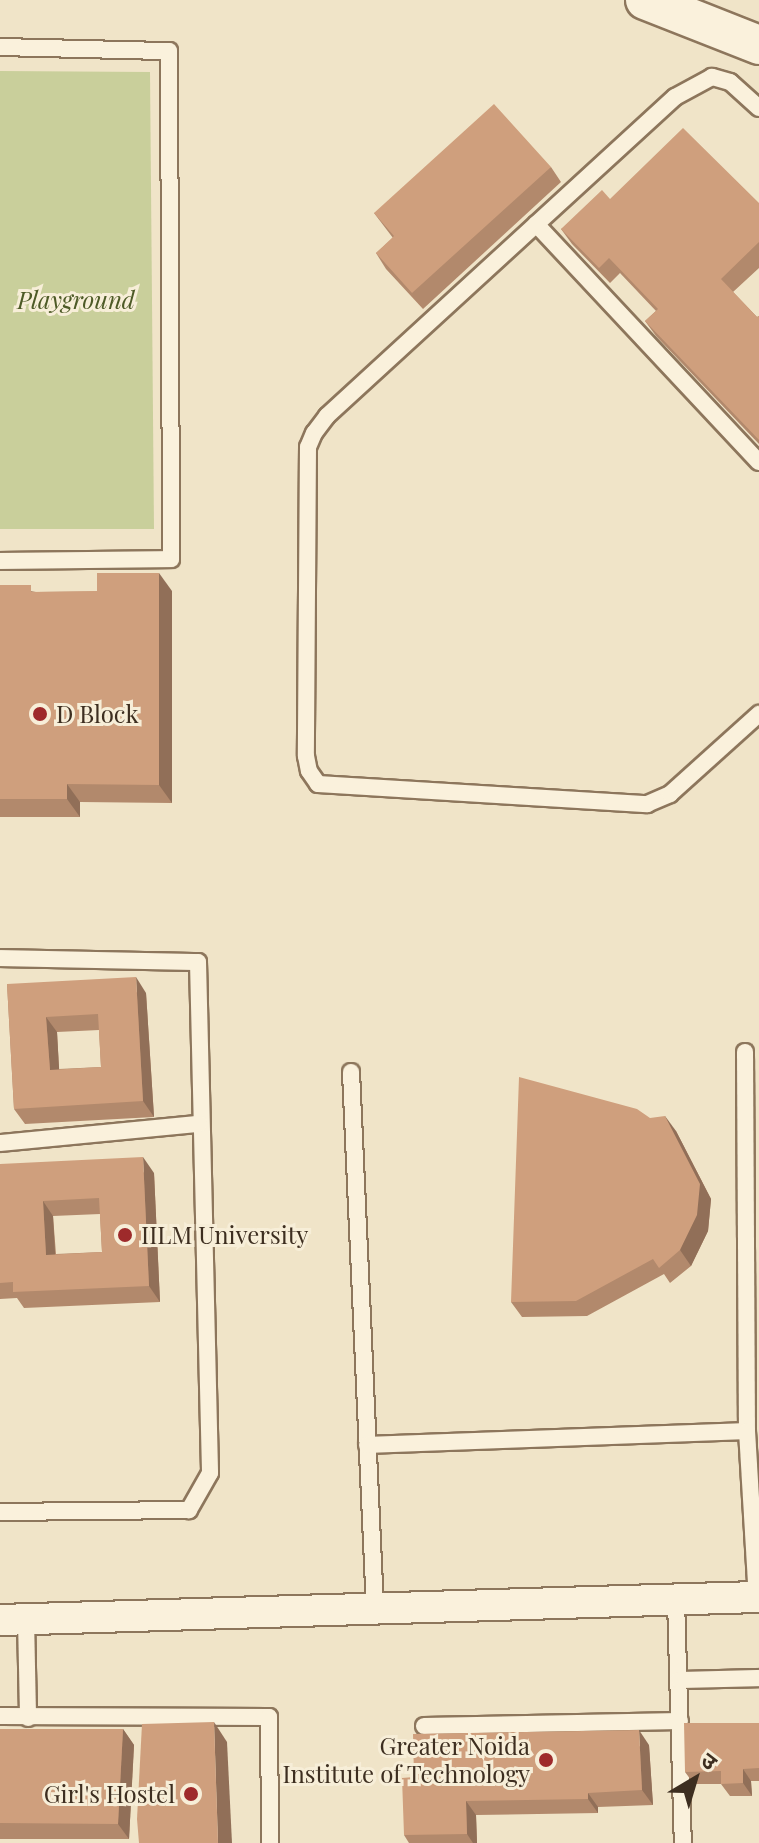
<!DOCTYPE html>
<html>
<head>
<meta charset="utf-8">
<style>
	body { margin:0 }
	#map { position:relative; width:759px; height:1843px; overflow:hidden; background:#f0e4c8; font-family:"Playfair Display","Noto Sans Devanagari",serif }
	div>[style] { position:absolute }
	.green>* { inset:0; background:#c9cf9b }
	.roads { filter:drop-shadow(2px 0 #8d765c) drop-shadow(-2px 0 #8d765c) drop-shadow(0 2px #8d765c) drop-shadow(0 -2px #8d765c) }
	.service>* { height:16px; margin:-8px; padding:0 8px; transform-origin:8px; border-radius:8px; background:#faf1dc }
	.minor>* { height:30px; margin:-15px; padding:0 15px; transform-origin:15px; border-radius:15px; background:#faf1dc }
	.tertiary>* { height:38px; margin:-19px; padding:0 19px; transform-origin:19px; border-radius:19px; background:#faf1dc }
	.wall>* { inset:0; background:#b2896c }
	.shaded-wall>* { inset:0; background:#916f58 }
	.building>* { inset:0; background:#cf9f7d }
	.dots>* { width:22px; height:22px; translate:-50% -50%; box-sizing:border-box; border:4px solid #f7eed8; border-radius:50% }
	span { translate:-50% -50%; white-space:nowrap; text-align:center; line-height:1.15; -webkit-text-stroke:6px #f7eed8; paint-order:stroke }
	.park-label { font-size:24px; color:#4d5a26; font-style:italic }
	.poi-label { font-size:24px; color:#3d2e20 }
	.left { translate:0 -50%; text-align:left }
	.right { translate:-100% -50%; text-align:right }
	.north { position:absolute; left:655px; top:1739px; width:80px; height:80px; -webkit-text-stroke:6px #f7eed8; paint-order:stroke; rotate:38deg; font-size:22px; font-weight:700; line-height:32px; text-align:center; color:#3d2e20 }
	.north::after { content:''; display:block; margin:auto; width:28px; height:36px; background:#3d2e20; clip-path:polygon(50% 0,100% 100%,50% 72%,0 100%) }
</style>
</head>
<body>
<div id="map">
	<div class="green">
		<div style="clip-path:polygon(0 71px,150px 72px,154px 529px,0 529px)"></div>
	</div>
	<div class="roads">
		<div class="service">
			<div style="left:0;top:47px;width:169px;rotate:1.4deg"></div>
			<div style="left:169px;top:51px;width:508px;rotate:89.77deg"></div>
			<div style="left:171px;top:559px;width:171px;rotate:179.3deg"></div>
			<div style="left:759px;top:108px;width:39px;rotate:-138deg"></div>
			<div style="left:730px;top:82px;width:19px;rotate:-164deg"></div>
			<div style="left:712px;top:77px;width:42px;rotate:151.6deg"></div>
			<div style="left:675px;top:97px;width:472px;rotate:137.5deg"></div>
			<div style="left:327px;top:416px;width:21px;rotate:127deg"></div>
			<div style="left:314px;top:433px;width:15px;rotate:113deg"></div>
			<div style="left:308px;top:447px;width:309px;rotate:90.4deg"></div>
			<div style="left:306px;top:756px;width:15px;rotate:79deg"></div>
			<div style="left:309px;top:771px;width:16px;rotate:55deg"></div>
			<div style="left:318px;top:784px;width:330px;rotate:3.5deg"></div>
			<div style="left:647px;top:804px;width:25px;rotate:-23deg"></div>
			<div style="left:670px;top:794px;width:120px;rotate:-42deg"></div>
			<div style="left:536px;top:224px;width:326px;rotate:46.9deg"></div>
			<div style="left:0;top:958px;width:198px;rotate:1.2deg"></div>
			<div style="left:198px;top:962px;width:511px;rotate:88.65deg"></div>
			<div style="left:210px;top:1473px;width:43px;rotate:119.6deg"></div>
			<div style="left:189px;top:1510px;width:189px;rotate:179.4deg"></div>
			<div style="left:745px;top:1052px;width:379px;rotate:89.7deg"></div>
			<div style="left:351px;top:1072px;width:537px;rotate:87.44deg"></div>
			<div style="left:0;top:1143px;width:200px;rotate:-5.5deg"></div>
			<div style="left:367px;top:1445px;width:380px;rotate:-2.1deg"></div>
			<div style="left:747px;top:1431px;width:166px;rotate:86.6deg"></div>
			<div style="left:676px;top:1599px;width:244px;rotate:88.4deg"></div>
			<div style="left:26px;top:1619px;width:99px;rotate:88.8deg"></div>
			<div style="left:679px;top:1680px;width:80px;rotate:-1.4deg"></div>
			<div style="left:0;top:1716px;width:269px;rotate:0.2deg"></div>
			<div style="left:269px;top:1717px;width:126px;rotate:89.5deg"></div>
			<div style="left:424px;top:1726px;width:256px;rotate:-1.1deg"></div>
		</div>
		<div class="minor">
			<div style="left:0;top:1620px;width:759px;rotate:-1.74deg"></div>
		</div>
		<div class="tertiary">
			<div style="left:645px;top:0;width:123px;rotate:21.5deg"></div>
		</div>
	</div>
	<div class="wall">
		<div style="clip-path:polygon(551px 167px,561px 182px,423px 309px,386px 269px,376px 253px,393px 238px,374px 213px)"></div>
		<div style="clip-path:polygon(610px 199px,759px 203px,759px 268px,733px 292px,757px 317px,759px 316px,759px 444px,656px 336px,645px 321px,656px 311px,620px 273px,610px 283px,572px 244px,561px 229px)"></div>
		<div style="clip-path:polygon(0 585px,36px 592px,172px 591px,172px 803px,80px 802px,80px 817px,0 817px)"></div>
		<div style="clip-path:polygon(evenodd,7px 984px,146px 993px,154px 1117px,25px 1124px,14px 1109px,7px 984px,99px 1030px,101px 1067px,59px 1069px,57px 1032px,99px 1030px)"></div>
		<div style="clip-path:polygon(650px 1118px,676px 1131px,711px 1199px,708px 1231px,691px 1266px,670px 1283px,664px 1274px,587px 1316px,522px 1317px,511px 1302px)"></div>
		<div style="clip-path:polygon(evenodd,0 1164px,154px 1173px,160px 1302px,24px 1308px,17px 1298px,0 1299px,0 1164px,100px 1214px,102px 1252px,56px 1254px,53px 1216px,100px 1214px)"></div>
		<div style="clip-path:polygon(759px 1723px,759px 1781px,751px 1781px,752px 1796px,730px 1796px,721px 1784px,694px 1784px,685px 1772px)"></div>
		<div style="clip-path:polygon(0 1729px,123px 1729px,134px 1745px,129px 1839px,0 1839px)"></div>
		<div style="clip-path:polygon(649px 1745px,653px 1805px,598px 1807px,598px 1813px,476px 1815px,477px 1843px,409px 1843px,404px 1835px,414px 1777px)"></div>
	</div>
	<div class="shaded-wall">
		<div style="clip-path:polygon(159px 573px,172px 591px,172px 803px,159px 785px)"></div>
		<div style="clip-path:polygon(67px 784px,80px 802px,80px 817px,67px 799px)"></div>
		<div style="clip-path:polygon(136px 977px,146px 993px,154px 1117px,143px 1101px)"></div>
		<div style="clip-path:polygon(46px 1017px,57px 1032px,60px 1085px,50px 1070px)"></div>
		<div style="clip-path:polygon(665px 1116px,676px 1131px,711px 1199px,708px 1231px,691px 1266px,680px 1250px)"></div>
		<div style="clip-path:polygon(143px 1157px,154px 1173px,160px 1302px,149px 1286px)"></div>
		<div style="clip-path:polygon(43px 1201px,53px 1216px,56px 1270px,46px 1255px)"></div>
		<div style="clip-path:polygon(214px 1722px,227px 1742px,232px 1843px,218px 1843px)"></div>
		<div style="clip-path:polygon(123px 1729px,134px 1745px,129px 1839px,118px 1824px)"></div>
		<div style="clip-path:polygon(639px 1730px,649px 1745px,653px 1805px,642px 1790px)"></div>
		<div style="clip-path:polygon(743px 1769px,751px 1781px,752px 1796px,743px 1783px)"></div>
		<div style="clip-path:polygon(588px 1793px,598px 1807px,598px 1813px,588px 1799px)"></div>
		<div style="clip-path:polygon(466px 1801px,476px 1815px,477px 1843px,473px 1843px,467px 1834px)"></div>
	</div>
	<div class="building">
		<div style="clip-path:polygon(494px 104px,551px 167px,412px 293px,376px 253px,394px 236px,374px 213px)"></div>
		<div style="clip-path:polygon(683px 128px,759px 203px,759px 242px,721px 279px,757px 317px,759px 316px,759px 440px,645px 321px,658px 309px,609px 258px,599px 268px,561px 229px,602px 190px,610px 199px)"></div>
		<div style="clip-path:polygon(97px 573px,159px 573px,159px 785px,67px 784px,67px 799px,0 799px,0 585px,31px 585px,31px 592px,97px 591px)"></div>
		<div style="clip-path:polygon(evenodd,136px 977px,143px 1101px,14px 1109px,7px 984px,136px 977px,98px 1014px,101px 1067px,50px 1070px,46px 1017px,98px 1014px)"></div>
		<div style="clip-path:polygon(519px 1077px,637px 1109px,650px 1118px,665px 1116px,700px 1184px,697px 1215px,680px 1250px,659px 1268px,653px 1259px,576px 1301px,511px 1302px)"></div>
		<div style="clip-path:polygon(evenodd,143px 1157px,149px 1286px,13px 1292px,13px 1282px,0 1283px,0 1164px,143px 1157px,99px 1198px,102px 1252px,46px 1255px,43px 1201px,99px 1198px)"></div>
		<div style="clip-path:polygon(214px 1722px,218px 1843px,139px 1843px,137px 1819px,142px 1724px)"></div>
		<div style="clip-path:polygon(684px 1723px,759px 1723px,759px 1768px,743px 1769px,743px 1783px,721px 1784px,721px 1771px,685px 1772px)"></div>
		<div style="clip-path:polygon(0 1729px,123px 1729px,118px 1824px,0 1823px)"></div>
		<div style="clip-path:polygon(639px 1730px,642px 1790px,588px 1793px,588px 1799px,466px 1801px,467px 1834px,404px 1835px,402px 1778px,414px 1777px,413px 1734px)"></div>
	</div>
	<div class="dots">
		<div style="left:40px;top:714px;background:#9e2a2b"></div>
		<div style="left:125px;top:1235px;background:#9e2a2b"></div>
		<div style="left:546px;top:1760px;background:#9e2a2b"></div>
		<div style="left:191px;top:1794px;background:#9e2a2b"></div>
	</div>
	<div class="park-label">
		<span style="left:76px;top:300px">Playground</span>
	</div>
	<div class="poi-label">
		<span class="left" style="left:56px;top:714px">D Block</span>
		<span class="left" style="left:141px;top:1235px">IILM University</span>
		<span class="right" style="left:530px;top:1760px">Greater Noida<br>Institute of Technology</span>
		<span class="right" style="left:175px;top:1794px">Girl's Hostel</span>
	</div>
	<div class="north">उ</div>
</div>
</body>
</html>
